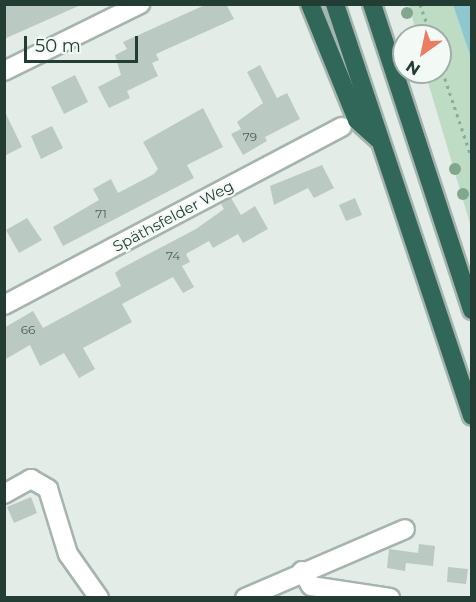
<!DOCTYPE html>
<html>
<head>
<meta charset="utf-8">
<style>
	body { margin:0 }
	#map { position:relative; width:476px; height:602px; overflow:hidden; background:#e3ece7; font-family:Montserrat,sans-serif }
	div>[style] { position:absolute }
	.green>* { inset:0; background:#bddcc3 }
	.water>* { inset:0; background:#8ec8ce }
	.building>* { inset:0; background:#bbc9c3 }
	.path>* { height:3px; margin-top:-1.5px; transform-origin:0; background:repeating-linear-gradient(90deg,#85ae9e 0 3px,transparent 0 7.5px) }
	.roads { filter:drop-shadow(2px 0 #a6b4ae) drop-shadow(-2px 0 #a6b4ae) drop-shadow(0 2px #a6b4ae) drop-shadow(0 -2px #a6b4ae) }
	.minor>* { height:18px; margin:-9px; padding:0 9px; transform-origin:9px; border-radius:9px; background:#fff }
	.highway>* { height:18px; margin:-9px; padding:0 9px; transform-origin:9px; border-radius:9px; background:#316758 }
	.trees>* { width:12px; height:12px; margin:-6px; border-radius:50%; background:#81a88e }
	span { translate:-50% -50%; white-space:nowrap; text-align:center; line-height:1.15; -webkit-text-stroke:4.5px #f3f9f5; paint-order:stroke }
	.number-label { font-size:12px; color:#495f58 }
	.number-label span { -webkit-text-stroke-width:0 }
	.street-label { font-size:15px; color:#233c34 }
	.frame { position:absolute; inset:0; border:6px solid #233c34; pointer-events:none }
	.north { position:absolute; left:392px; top:24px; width:60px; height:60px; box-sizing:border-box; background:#f3f9f5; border:2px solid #a0ada8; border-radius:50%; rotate:213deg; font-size:16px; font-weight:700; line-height:24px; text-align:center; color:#233c34 }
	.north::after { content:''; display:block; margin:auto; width:21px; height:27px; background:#eb7b62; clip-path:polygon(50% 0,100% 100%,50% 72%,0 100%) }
	.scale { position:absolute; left:24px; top:36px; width:114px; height:27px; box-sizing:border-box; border:3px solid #233c34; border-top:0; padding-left:8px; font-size:18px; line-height:21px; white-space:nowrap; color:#233c34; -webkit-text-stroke:4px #f3f9f5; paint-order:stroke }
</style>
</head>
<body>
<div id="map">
	<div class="green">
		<div style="clip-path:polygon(409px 5px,453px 5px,471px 58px,471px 227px,425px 72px,440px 72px,440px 36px,417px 36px)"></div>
	</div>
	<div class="water">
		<div style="clip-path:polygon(453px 5px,471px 5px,471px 58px)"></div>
	</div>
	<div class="building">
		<div style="clip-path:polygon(4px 4px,83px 4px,4px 39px)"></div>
		<div style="clip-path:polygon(207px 4px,226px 4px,234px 19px,156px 54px,159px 60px,152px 63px,158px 76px,127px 91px,130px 98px,109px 108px,98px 87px,121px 75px,115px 55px,127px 49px,123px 42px)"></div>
		<div style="clip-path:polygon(260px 65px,277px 98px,287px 93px,300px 119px,265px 137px,267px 141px,243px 155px,231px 134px,241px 129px,237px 122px,263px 103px,247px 72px)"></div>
		<div style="clip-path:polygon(75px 75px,88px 102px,64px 114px,51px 87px)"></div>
		<div style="clip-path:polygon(203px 108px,223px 147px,187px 165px,194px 178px,63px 246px,53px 227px,99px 200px,93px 189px,111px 179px,118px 193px,154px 174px,158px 169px,143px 142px)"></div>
		<div style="clip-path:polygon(4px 110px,22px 147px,4px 156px)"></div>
		<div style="clip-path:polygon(52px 126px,63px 148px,41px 159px,31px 136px)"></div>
		<div style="clip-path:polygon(322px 165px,334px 188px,314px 198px,308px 188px,274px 205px,270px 186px)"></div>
		<div style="clip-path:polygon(231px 198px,241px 215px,255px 206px,268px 229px,243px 243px,238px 234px,213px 248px,209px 241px,186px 254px,190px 262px,182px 266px,194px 287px,183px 293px,173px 277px,122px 304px,132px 322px,83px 348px,95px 369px,79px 378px,64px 353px,40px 366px,30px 345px,4px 360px,4px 328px,33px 311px,43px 328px,121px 286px,115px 273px,120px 269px,196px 229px,224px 209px,221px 204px)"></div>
		<div style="clip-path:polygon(355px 198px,362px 215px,346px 221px,339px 205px)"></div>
		<div style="clip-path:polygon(27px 218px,42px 240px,19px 253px,6px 230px)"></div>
		<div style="clip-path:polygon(31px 497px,37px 513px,14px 523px,7px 507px)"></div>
		<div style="clip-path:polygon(419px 544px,435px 546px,433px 566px,406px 563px,405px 571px,387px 568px,389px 549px,418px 553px)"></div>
		<div style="clip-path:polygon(448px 567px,468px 569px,466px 584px,447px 582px)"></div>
	</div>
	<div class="path">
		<div style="left:420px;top:4px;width:34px;rotate:71deg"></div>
		<div style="left:440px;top:64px;width:100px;rotate:71.4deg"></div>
	</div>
	<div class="roads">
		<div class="minor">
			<div style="left:4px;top:71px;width:152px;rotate:-26.2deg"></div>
			<div style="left:4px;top:305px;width:382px;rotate:-27.8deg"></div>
			<div style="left:4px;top:494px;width:31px;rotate:-29deg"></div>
			<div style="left:31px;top:479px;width:20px;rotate:30deg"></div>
			<div style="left:48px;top:489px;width:68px;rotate:72.9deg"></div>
			<div style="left:68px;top:554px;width:54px;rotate:54.8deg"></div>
			<div style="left:302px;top:571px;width:17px;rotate:59deg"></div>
			<div style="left:311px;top:586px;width:80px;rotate:8.6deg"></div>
			<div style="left:245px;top:598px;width:174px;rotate:-23.3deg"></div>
		</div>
		<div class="highway">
			<div style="left:310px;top:4px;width:125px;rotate:67.9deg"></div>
			<div style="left:357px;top:120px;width:28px;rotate:42deg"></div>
			<div style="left:335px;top:4px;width:434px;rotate:71.6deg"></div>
			<div style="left:372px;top:4px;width:322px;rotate:71.9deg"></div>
		</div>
	</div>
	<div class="trees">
		<div style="left:407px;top:13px"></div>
		<div style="left:455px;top:169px"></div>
		<div style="left:463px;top:194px"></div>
	</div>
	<div class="number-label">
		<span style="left:250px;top:137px">79</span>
		<span style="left:101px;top:214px">71</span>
		<span style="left:173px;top:256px">74</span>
		<span style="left:28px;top:330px">66</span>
	</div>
	<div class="street-label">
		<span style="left:173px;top:216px;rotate:-28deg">Späthsfelder Weg</span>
	</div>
	<div class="frame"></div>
	<div class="north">N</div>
	<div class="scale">50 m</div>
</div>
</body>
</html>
